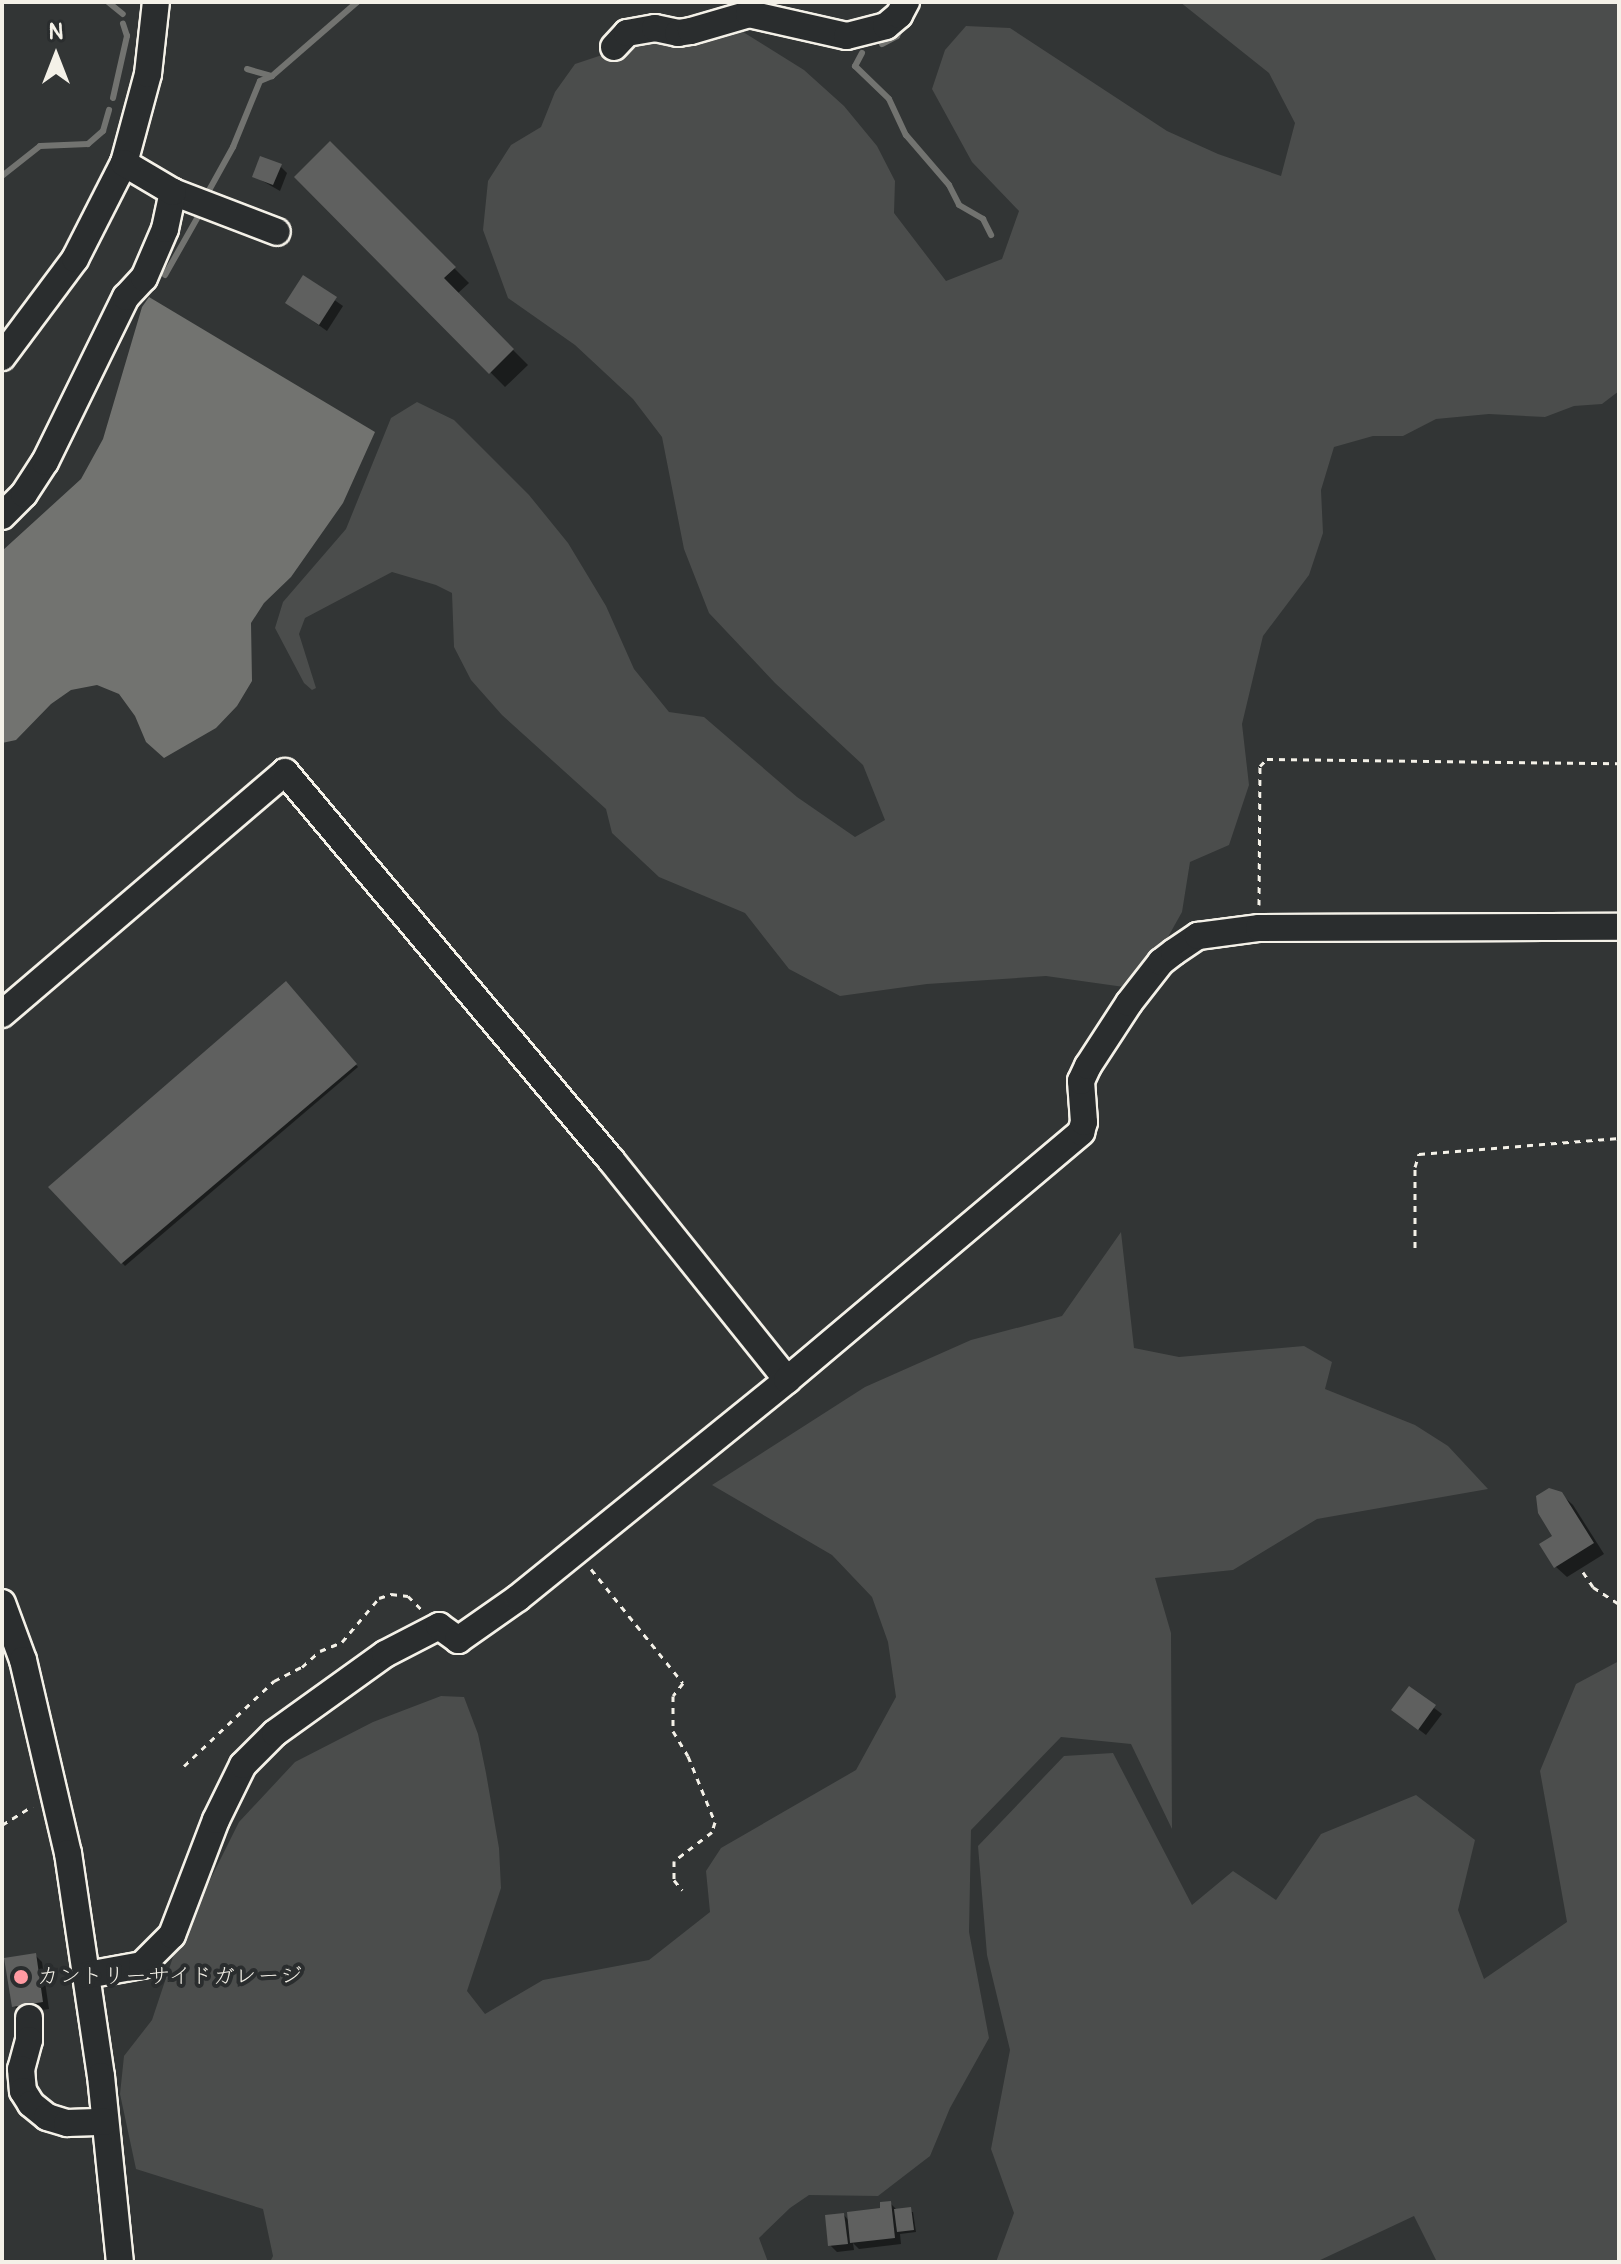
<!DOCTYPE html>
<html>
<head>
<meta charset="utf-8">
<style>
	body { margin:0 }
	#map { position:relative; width:1621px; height:2264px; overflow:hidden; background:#323535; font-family:Pangolin,"Klee One",sans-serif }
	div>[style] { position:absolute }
	.green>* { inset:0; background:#4b4d4c }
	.water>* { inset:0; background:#727370 }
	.shadow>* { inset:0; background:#0007 }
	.stream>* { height:6px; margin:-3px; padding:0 3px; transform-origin:3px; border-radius:3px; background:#727370 }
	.building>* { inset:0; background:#5f605f }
	.path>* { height:3px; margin-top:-1.5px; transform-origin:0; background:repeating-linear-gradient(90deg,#f4f1e8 0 6px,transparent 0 12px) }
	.roads { filter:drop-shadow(2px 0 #f4f1e8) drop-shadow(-2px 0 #f4f1e8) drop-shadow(0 2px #f4f1e8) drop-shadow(0 -2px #f4f1e8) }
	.minor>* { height:26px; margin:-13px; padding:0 13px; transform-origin:13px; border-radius:13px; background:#2a2d2e }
	.dots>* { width:22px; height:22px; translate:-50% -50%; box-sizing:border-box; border:4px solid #2a2d2e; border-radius:50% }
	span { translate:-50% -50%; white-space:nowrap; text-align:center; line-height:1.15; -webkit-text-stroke:8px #2a2d2e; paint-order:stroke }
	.poi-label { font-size:22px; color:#f4f1e8 }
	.left { translate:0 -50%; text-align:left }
	.frame { position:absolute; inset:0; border:4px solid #f4f1e8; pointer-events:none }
	.north { position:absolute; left:16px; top:16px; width:80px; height:80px; -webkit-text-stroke:6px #2a2d2e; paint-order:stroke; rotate:0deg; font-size:22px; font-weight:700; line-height:32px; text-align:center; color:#f4f1e8 }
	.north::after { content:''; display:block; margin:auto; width:28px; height:36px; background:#f4f1e8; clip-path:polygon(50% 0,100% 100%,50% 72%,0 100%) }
</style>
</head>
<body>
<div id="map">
	<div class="green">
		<div style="clip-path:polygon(1180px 2px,1617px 2px,1619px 391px,1602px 404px,1574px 406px,1545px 417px,1489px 414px,1436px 419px,1403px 436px,1373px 436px,1334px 447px,1321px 490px,1323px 533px,1309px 575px,1263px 636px,1242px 724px,1249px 785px,1229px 845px,1190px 862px,1182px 912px,1159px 953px,1124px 987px,1046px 976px,927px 984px,840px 996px,789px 969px,745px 913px,659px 877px,612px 833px,606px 809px,502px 715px,471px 680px,454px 647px,452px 593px,436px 585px,392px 572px,305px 618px,299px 634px,316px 688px,312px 690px,304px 683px,275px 628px,283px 602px,346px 529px,391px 418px,417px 402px,454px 420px,529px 495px,568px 543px,606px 606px,634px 669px,669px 712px,704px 717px,797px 797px,855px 837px,885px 820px,863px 765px,775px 683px,709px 613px,684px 549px,662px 437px,633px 399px,575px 345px,508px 298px,483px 230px,488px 181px,511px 145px,541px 127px,555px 92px,575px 64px,656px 37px,675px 45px,700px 45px,735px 27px,804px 70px,844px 106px,877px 146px,895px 181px,894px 213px,946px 281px,1002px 259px,1019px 211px,972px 162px,932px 89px,945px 50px,966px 26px,1010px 28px,1167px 131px,1218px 154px,1281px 176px,1295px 123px,1269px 73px)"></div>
		<div style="clip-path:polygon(1121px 1232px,1134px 1348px,1179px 1357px,1304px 1346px,1332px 1362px,1325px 1389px,1415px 1425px,1448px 1446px,1488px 1489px,1317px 1519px,1233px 1570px,1155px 1578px,1171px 1633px,1172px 1829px,1131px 1744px,1061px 1737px,971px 1830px,969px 1932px,989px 2038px,950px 2108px,930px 2156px,878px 2196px,809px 2195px,790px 2208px,759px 2238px,768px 2262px,270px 2262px,273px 2256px,263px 2209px,136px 2169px,120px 2094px,124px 2056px,152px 2020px,176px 1948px,239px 1822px,295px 1762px,373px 1722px,441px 1696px,464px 1697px,478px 1734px,486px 1773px,499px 1848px,501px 1888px,467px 1991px,485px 2014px,543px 1980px,649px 1960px,710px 1912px,706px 1871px,721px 1848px,856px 1770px,896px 1697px,888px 1642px,872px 1597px,832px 1555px,712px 1485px,865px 1387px,971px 1340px,1062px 1316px)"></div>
		<div style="clip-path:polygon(1619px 1661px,1619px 2262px,1437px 2262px,1414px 2216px,1316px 2262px,996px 2262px,1014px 2213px,991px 2149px,1010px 2050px,987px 1955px,978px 1846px,1064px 1756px,1113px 1753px,1192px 1905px,1233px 1871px,1276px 1900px,1321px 1834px,1416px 1795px,1475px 1840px,1458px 1910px,1484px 1979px,1567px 1922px,1540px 1771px,1576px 1684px)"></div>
	</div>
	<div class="water">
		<div style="clip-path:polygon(149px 297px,375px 432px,343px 503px,291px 577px,264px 603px,251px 623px,252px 681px,237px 706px,216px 728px,164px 758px,146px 742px,135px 716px,119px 694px,97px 685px,71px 690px,51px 704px,16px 740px,2px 743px,2px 551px,81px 479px,103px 439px,142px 307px)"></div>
	</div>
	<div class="shadow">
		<div style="clip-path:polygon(330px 144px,469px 283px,457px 294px,528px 365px,505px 387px,297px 177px)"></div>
		<div style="clip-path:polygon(280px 166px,287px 173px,280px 191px,254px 176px)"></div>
		<div style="clip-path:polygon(303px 278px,343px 306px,327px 331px,287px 303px)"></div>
		<div style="clip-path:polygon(286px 984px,358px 1067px,125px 1266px,51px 1187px)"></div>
		<div style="clip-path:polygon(1561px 1494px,1573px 1505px,1604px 1554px,1567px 1577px,1556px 1567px,1555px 1536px)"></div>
		<div style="clip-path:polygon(1409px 1689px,1442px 1714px,1426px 1735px,1401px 1716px)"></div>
		<div style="clip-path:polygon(35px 1955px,42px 1962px,49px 2009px,21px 2013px,14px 2006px)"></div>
		<div style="clip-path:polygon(890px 2203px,898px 2211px,913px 2212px,916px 2232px,900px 2234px,901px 2244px,859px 2249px,853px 2243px,854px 2250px,837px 2252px,830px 2245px,844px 2215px,850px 2222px,882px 2210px)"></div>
	</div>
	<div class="stream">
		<div style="left:108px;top:2px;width:19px;rotate:39deg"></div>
		<div style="left:882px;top:44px;width:17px;rotate:-28deg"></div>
		<div style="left:897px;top:36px;width:11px;rotate:-63deg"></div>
		<div style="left:862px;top:53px;width:15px;rotate:118deg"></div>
		<div style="left:855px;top:66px;width:47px;rotate:44.1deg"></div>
		<div style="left:889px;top:99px;width:40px;rotate:65deg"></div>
		<div style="left:906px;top:135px;width:66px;rotate:49.3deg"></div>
		<div style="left:949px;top:185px;width:22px;rotate:63deg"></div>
		<div style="left:959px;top:205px;width:28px;rotate:30deg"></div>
		<div style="left:983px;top:219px;width:18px;rotate:63deg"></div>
		<div style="left:247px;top:69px;width:26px;rotate:16deg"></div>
		<div style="left:272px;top:76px;width:113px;rotate:-41deg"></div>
		<div style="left:113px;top:98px;width:64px;rotate:-77.3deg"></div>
		<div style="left:127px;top:36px;width:13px;rotate:-108deg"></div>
		<div style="left:2px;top:176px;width:48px;rotate:-38.3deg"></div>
		<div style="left:40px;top:146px;width:48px;rotate:-2.4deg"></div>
		<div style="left:88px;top:144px;width:20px;rotate:-41deg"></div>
		<div style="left:103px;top:131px;width:22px;rotate:-74deg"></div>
		<div style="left:207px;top:194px;width:54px;rotate:-61deg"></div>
		<div style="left:233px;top:147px;width:71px;rotate:-67.8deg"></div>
		<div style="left:260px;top:81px;width:13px;rotate:-23deg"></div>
		<div style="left:165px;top:275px;width:69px;rotate:-60.5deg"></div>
	</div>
	<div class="building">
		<div style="clip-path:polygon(330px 141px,456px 267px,444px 278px,514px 349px,489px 374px,294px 177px)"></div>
		<div style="clip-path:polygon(260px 156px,282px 164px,273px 185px,252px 177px)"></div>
		<div style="clip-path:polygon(303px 275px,337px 297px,319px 325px,285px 303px)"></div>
		<div style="clip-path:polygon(286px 981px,357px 1064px,121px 1264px,48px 1187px)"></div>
		<div style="clip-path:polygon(1549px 1488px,1562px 1492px,1594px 1543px,1554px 1568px,1539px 1544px,1552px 1536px,1538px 1513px,1536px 1496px)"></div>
		<div style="clip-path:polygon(1409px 1686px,1436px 1705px,1418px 1730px,1391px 1710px)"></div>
		<div style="clip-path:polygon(36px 1953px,43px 2002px,12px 2007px,4px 1958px)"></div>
		<div style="clip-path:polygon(891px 2201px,895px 2238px,850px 2243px,847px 2212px,880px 2208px,880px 2202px)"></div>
		<div style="clip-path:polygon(911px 2207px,914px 2230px,897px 2232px,894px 2209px)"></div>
		<div style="clip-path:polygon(844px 2213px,848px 2244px,828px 2246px,825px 2215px)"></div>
	</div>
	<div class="path">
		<div style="left:1259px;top:905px;width:139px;rotate:-89.6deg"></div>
		<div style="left:1260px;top:766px;width:10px;rotate:-45deg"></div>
		<div style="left:1267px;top:759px;width:352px;rotate:0.7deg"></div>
		<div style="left:1415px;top:1248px;width:81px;rotate:-90deg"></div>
		<div style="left:1415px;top:1167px;width:14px;rotate:-73deg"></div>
		<div style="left:1419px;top:1154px;width:201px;rotate:-4.6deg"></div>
		<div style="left:591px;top:1569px;width:146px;rotate:51.1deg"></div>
		<div style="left:683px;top:1683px;width:16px;rotate:128deg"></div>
		<div style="left:673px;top:1696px;width:35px;rotate:90deg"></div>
		<div style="left:673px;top:1731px;width:29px;rotate:59deg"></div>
		<div style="left:688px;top:1756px;width:71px;rotate:67.8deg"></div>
		<div style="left:715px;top:1822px;width:10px;rotate:107deg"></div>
		<div style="left:712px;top:1832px;width:48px;rotate:142.7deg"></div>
		<div style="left:674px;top:1861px;width:19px;rotate:90deg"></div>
		<div style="left:674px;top:1880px;width:13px;rotate:51deg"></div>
		<div style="left:1583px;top:1572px;width:18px;rotate:56deg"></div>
		<div style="left:1593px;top:1587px;width:31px;rotate:33deg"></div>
		<div style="left:184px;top:1766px;width:124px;rotate:-43.4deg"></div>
		<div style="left:274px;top:1681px;width:31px;rotate:-27deg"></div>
		<div style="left:302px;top:1667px;width:24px;rotate:-42deg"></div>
		<div style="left:320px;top:1651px;width:24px;rotate:-22deg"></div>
		<div style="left:342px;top:1642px;width:57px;rotate:-49.9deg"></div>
		<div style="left:379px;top:1598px;width:13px;rotate:-18deg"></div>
		<div style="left:391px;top:1594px;width:17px;rotate:7deg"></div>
		<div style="left:408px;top:1596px;width:18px;rotate:45deg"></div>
		<div style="left:2px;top:1825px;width:36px;rotate:-32deg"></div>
	</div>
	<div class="roads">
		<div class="minor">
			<div style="left:614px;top:47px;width:19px;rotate:-47deg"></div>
			<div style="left:627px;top:33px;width:28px;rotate:-10deg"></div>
			<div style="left:655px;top:28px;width:24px;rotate:12deg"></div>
			<div style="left:678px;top:33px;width:13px;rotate:-9deg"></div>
			<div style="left:691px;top:31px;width:60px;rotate:-16.3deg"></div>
			<div style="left:749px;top:14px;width:100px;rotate:12.7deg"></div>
			<div style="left:847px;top:36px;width:40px;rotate:-14.4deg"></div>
			<div style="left:886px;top:26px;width:17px;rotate:-40deg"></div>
			<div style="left:899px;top:15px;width:15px;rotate:-62deg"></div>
			<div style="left:173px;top:192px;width:111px;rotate:21deg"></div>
			<div style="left:2px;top:357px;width:122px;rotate:-53.3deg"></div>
			<div style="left:75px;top:259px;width:108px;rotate:-63deg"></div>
			<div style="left:124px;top:163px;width:92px;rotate:-74.9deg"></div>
			<div style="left:148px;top:74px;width:72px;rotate:-83.7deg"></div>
			<div style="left:2px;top:516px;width:31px;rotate:-45deg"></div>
			<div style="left:24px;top:494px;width:38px;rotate:-57deg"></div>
			<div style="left:45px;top:462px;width:184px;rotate:-63.9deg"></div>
			<div style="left:126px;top:297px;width:26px;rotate:-47deg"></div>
			<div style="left:144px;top:278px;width:53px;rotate:-66.8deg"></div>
			<div style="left:165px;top:229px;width:38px;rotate:-78deg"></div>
			<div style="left:173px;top:192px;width:57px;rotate:-149.4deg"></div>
			<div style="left:2px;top:1014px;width:372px;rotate:-40.5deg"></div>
			<div style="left:285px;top:772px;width:507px;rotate:49.96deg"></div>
			<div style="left:611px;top:1160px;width:282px;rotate:51.3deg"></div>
			<div style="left:2px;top:1603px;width:61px;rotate:69.8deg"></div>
			<div style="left:23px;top:1660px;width:198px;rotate:76.9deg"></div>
			<div style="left:68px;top:1853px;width:225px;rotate:81.6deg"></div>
			<div style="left:101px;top:2076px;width:187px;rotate:84.2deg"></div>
			<div style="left:87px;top:1975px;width:56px;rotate:-10.3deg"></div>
			<div style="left:142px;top:1965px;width:42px;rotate:-45deg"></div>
			<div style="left:172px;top:1935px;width:123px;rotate:-69.1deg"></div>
			<div style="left:216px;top:1820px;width:61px;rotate:-63.9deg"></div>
			<div style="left:243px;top:1765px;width:45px;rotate:-45deg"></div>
			<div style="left:275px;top:1733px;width:135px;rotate:-35.7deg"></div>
			<div style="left:385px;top:1654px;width:61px;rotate:-27.4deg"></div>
			<div style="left:439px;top:1626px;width:24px;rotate:36deg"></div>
			<div style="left:458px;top:1640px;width:73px;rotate:-35deg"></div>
			<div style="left:518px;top:1598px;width:346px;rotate:-39deg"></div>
			<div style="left:787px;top:1380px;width:385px;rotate:-40.1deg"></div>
			<div style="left:1081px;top:1132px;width:10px;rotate:-73deg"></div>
			<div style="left:1084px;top:1122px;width:41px;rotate:-94.2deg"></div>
			<div style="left:1081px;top:1081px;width:17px;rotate:-65deg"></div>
			<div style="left:1088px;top:1066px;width:75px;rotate:-56.9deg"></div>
			<div style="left:1129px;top:1003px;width:52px;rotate:-52deg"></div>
			<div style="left:1161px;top:962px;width:16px;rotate:-38deg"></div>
			<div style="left:1174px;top:952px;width:29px;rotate:-34deg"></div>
			<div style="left:1198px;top:936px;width:62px;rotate:-7.5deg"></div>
			<div style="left:1259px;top:928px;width:360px;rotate:-0.2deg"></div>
			<div style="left:29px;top:2018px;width:22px;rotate:90deg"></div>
			<div style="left:29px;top:2040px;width:30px;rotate:105deg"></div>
			<div style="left:21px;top:2069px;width:22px;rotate:85deg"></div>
			<div style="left:23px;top:2091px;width:15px;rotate:58deg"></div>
			<div style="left:31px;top:2104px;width:21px;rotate:39deg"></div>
			<div style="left:47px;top:2117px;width:21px;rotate:17deg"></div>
			<div style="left:67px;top:2123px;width:38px;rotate:-2deg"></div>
		</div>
	</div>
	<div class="dots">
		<div style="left:21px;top:1977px;background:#ff9aa2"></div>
	</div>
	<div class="poi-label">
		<span class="left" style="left:37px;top:1977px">カントリーサイドガレージ</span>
	</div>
	<div class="frame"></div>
	<div class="north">N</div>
</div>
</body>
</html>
